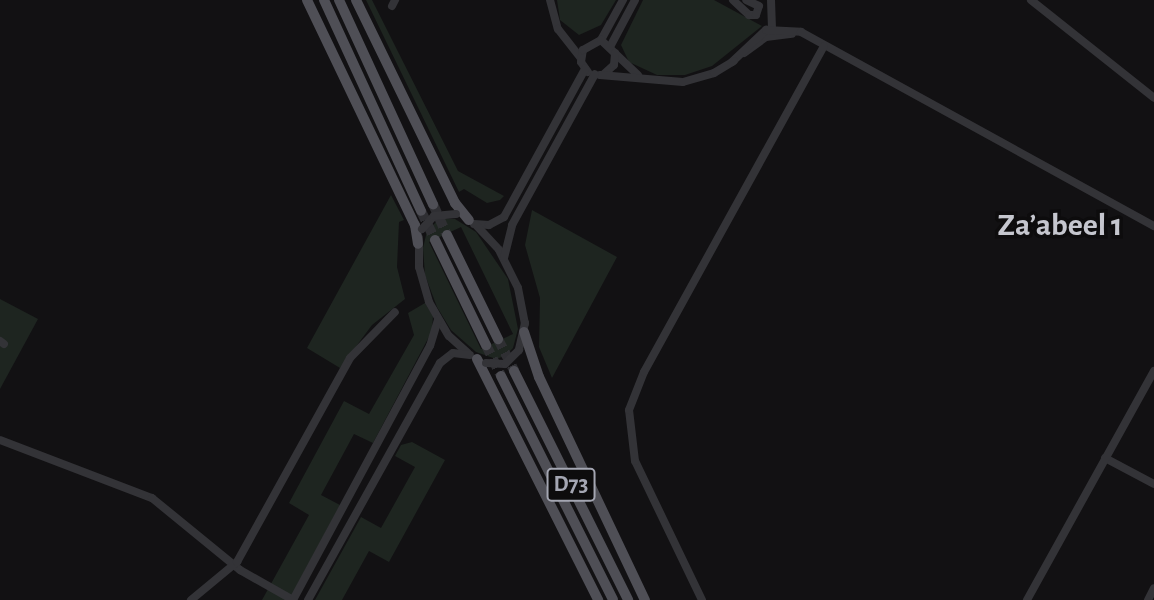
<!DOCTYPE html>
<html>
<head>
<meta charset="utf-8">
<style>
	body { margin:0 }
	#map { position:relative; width:1154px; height:600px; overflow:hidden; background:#121113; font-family:"Alegreya Sans",sans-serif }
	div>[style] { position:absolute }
	.green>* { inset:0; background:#1e2520 }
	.major-tunnel>* { height:10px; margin-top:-5px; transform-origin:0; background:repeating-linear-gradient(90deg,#2f2f33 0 10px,transparent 0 15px) }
	.minor>* { height:8px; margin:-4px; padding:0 4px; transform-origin:4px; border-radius:4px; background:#333337 }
	.major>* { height:10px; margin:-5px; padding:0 5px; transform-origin:5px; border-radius:5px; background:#4f4f56 }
	.minor-bridge>* { height:8px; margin:-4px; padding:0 4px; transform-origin:4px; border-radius:4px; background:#333337 }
	span { translate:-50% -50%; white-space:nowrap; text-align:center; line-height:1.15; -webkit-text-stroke:7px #0d0c0d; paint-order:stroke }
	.shield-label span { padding:2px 5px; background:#0d0c0d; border:2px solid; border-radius:5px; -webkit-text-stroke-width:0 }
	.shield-label { font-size:23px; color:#a4a6b2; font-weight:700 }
	.district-label { font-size:32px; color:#c5c6ce; font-weight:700 }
</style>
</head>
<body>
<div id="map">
	<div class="green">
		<div style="clip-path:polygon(366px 0,372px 0,458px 171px,504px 196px,500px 200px,487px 203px,464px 189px,459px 192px)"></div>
		<div style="clip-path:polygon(557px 0,616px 0,601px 25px,579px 35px,560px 20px)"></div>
		<div style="clip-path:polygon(643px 0,714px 0,762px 26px,712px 66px,685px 75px,657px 75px,629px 62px,621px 45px)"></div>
		<div style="clip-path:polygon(391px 195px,404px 220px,399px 222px,397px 267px,405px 299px,372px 325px,340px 368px,307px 348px)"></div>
		<div style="clip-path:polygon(532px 210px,617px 257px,552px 378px,539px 347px,540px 298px,525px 245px)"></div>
		<div style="clip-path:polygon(evenodd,439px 219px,455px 219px,476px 232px,508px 279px,518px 329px,513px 348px,505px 356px,496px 359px,476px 352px,451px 330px,437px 307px,425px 275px,423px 248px,427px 231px,439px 219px,461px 227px,513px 334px,481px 349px,429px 242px,461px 227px)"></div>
		<div style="clip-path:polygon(0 299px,38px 319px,0 389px)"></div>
		<div style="clip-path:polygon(425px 303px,433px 316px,432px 331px,373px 443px,354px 434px,321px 495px,340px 505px,289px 600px,262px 600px,309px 515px,289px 503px,344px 401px,369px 414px,414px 335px,408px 313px)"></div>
		<div style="clip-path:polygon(412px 442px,445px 460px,389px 562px,369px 551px,342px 600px,315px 600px,361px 517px,381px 528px,415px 467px,395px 456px,401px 445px)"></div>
	</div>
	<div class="major-tunnel">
		<div style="left:433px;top:204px;width:34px;rotate:66deg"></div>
		<div style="left:421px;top:211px;width:32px;rotate:64deg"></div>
		<div style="left:498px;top:339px;width:36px;rotate:63deg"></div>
		<div style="left:486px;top:345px;width:34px;rotate:64deg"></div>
	</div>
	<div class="minor">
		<div style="left:550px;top:0;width:30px;rotate:75deg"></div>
		<div style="left:558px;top:29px;width:37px;rotate:52deg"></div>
		<div style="left:733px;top:0;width:22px;rotate:43deg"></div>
		<div style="left:749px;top:15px;width:7px"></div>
		<div style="left:756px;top:15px;width:9px;rotate:-72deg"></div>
		<div style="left:759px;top:6px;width:14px;rotate:-155deg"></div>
		<div style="left:771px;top:0;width:32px;rotate:88deg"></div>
		<div style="left:1031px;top:0;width:157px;rotate:38.5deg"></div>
		<div style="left:392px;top:6px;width:7px;rotate:-63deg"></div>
		<div style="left:601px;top:40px;width:46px;rotate:-61.2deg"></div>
		<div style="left:611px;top:45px;width:51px;rotate:-61.9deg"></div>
		<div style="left:744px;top:53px;width:27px;rotate:-36deg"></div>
		<div style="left:766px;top:37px;width:26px;rotate:-7deg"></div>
		<div style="left:732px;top:62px;width:47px;rotate:-43.3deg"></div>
		<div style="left:766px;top:30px;width:35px;rotate:3deg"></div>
		<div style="left:801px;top:32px;width:403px;rotate:28.8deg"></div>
		<div style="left:588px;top:72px;width:12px;rotate:-125deg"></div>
		<div style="left:581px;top:62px;width:12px;rotate:-81deg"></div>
		<div style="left:583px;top:50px;width:21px;rotate:-29deg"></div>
		<div style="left:601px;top:40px;width:51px;rotate:43.4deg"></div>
		<div style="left:604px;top:74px;width:13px;rotate:-42deg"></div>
		<div style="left:614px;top:65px;width:12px;rotate:-85deg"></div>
		<div style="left:600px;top:75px;width:83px;rotate:4.8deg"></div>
		<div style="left:683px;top:82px;width:32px;rotate:-16deg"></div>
		<div style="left:714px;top:73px;width:23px;rotate:-31deg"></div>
		<div style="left:474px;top:224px;width:15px;rotate:4deg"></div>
		<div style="left:489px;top:225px;width:17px;rotate:-28deg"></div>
		<div style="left:504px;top:217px;width:169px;rotate:-61.3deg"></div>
		<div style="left:476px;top:225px;width:34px;rotate:47deg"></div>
		<div style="left:499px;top:250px;width:42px;rotate:63.4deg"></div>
		<div style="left:518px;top:288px;width:36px;rotate:79deg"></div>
		<div style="left:525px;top:323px;width:28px;rotate:103deg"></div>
		<div style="left:419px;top:238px;width:29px;rotate:90deg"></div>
		<div style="left:419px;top:267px;width:36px;rotate:74deg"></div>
		<div style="left:429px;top:302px;width:39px;rotate:60deg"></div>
		<div style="left:449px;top:336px;width:25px;rotate:42deg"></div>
		<div style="left:504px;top:258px;width:34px;rotate:-76deg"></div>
		<div style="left:512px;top:225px;width:172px;rotate:-61.2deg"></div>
		<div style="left:0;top:341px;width:5px;rotate:37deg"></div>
		<div style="left:0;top:440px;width:163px;rotate:20.9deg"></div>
		<div style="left:152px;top:498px;width:114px;rotate:39.3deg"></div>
		<div style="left:240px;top:570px;width:61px;rotate:29.5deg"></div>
		<div style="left:1105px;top:458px;width:55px;rotate:28deg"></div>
		<div style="left:191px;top:600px;width:60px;rotate:-39.6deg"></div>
		<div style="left:237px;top:562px;width:233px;rotate:-61deg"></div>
		<div style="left:350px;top:358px;width:64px;rotate:-45.6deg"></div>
		<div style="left:293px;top:600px;width:289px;rotate:-61.7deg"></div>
		<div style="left:430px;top:346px;width:28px;rotate:-73deg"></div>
		<div style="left:308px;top:600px;width:271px;rotate:-60.9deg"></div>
		<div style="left:440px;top:363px;width:16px;rotate:-38deg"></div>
		<div style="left:453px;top:353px;width:17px;rotate:7deg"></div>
		<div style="left:702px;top:600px;width:154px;rotate:-115.7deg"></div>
		<div style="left:635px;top:461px;width:51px;rotate:-96.7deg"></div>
		<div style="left:629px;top:410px;width:41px;rotate:-68.5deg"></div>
		<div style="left:644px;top:372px;width:372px;rotate:-61.1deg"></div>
		<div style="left:1027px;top:600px;width:262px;rotate:-61deg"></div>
		<div style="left:1148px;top:600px;width:13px;rotate:-63deg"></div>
	</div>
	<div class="major">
		<div style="left:307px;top:0;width:250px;rotate:64.4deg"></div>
		<div style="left:415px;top:225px;width:19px;rotate:81deg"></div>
		<div style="left:324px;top:0;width:232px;rotate:65.3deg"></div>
		<div style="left:339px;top:0;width:225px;rotate:65.3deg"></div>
		<div style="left:356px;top:0;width:226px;rotate:64deg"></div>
		<div style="left:455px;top:203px;width:22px;rotate:51deg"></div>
		<div style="left:447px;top:235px;width:116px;rotate:63.9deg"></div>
		<div style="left:435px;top:240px;width:117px;rotate:64.1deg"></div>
		<div style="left:524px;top:332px;width:47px;rotate:71.6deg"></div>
		<div style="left:539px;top:377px;width:247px;rotate:64.6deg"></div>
		<div style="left:477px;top:359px;width:270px;rotate:63.3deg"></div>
		<div style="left:514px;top:371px;width:256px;rotate:63.5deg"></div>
		<div style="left:501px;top:376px;width:250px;rotate:63.4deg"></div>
	</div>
	<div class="minor-bridge">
		<div style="left:422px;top:229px;width:18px;rotate:-47deg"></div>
		<div style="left:434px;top:216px;width:22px;rotate:-5deg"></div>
		<div style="left:486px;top:363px;width:19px;rotate:3deg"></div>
		<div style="left:505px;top:364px;width:20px;rotate:-45deg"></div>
	</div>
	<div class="shield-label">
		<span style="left:571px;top:485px">D73</span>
	</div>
	<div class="district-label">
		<span style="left:1060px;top:225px">Za’abeel 1</span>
	</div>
</div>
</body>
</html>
